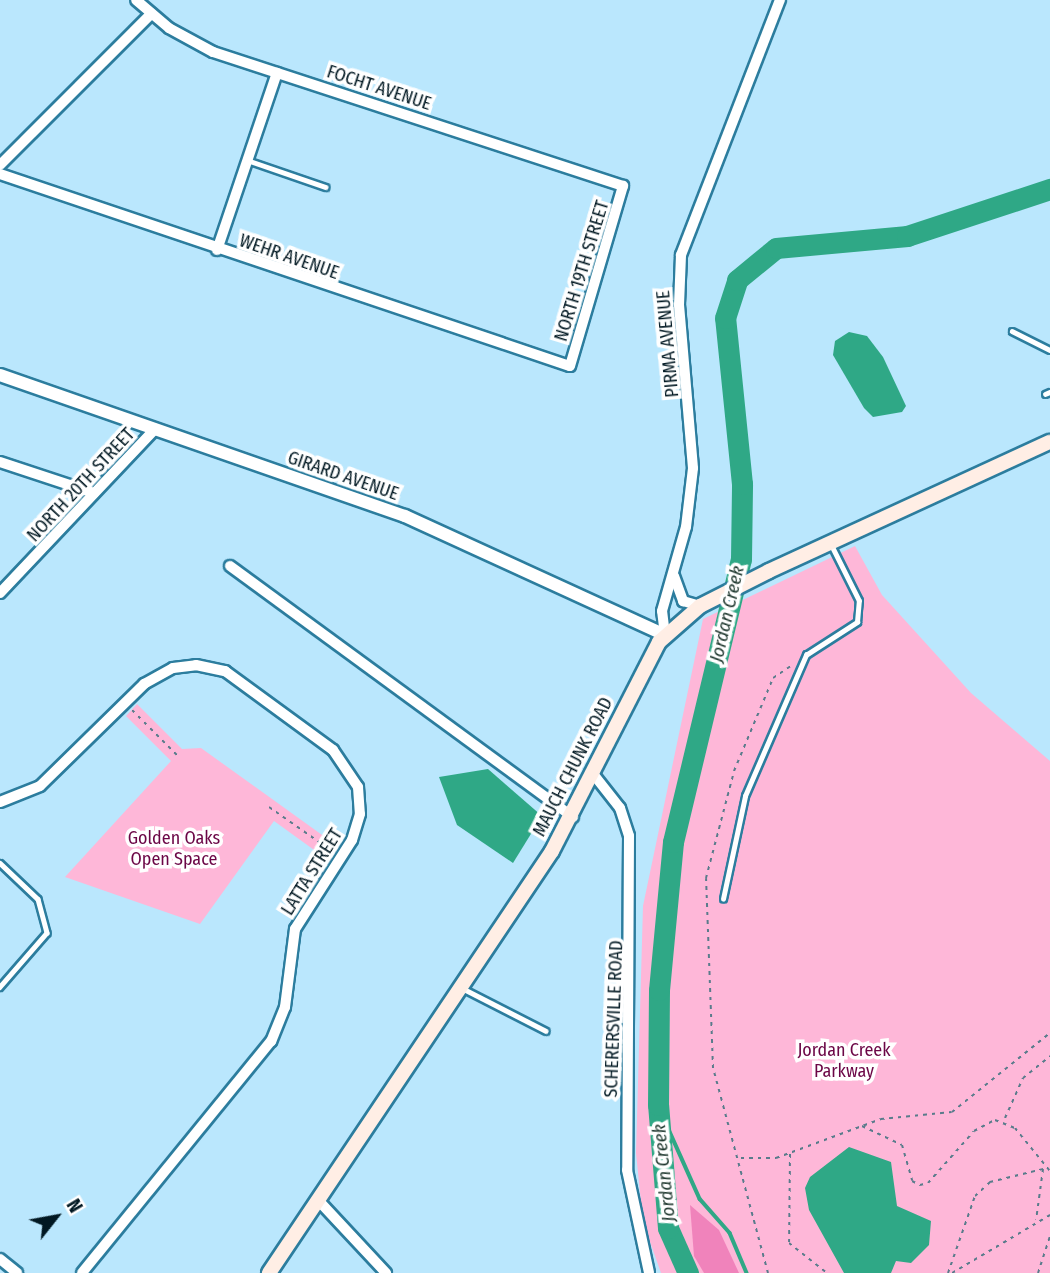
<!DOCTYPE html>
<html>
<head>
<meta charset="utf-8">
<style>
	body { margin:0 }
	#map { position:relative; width:1050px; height:1273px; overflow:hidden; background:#bae7fd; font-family:"Fira Sans Condensed",sans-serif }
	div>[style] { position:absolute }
	.green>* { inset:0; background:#feb7d8 }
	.forest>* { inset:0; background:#f083bb }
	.water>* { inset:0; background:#2fa886 }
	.stream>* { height:3.5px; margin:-1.75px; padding:0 1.75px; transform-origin:1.75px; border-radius:1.75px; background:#2fa886 }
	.river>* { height:21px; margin:-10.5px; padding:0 10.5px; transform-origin:10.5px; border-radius:10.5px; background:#2fa886 }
	.path>* { height:2px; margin-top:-1px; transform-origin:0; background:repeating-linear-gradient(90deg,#597b8b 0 3.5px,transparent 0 8.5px) }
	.roads { filter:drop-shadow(2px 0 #2c7d9e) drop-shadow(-2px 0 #2c7d9e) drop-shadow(0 2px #2c7d9e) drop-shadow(0 -2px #2c7d9e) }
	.service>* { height:4.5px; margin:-2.25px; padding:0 2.25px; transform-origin:2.25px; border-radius:2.25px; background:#fff }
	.minor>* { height:10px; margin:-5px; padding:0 5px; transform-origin:5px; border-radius:5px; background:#fff }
	.tertiary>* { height:12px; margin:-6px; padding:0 6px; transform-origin:6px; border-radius:6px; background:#fff }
	.secondary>* { height:14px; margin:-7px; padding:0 7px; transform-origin:7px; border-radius:7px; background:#ffeee5 }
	span { translate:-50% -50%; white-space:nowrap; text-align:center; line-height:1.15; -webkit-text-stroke:7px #fff; paint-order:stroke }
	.street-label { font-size:18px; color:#011822 }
	.park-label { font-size:18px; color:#6b0646 }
	.water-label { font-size:19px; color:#1d362d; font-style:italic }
	.north { position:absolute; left:21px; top:1182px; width:70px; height:70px; -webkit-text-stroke:5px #fff; paint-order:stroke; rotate:59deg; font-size:19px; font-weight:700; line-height:28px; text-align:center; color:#011822 }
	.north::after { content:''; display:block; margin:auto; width:24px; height:32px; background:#011822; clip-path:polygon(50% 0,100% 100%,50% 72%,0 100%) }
</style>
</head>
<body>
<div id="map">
	<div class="green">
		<div style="clip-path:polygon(855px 546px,882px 595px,971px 693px,1050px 761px,1050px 1273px,661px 1273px,643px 1222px,636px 1153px,643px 906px,703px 619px)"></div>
		<div style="clip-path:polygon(137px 704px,182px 749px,201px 748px,336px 845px,328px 860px,274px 821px,200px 924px,65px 877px,171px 761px,126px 716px)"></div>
	</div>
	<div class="forest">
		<div style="clip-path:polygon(690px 1205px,719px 1230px,739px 1273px,704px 1273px,694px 1256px)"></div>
	</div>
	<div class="water">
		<div style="clip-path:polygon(849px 332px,867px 336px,883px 357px,906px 406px,902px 412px,873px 417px,864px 408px,833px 355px,835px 341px)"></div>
		<div style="clip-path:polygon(488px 769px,542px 816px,513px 863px,457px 825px,439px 777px)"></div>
		<div style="clip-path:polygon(849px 1147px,891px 1162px,897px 1206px,931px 1221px,929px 1245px,911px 1263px,896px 1261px,891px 1273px,844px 1273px,809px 1210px,805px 1188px,810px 1177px)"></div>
	</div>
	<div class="stream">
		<div style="left:658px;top:1105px;width:103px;rotate:65.9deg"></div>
		<div style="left:700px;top:1199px;width:45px;rotate:48.6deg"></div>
		<div style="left:730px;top:1233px;width:43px;rotate:67deg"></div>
	</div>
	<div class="river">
		<div style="left:688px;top:1273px;width:49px;rotate:-114deg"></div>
		<div style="left:668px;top:1228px;width:123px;rotate:-94.6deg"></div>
		<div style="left:658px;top:1105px;width:115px;rotate:-89.5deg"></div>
		<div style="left:659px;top:990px;width:149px;rotate:-84.6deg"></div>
		<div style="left:673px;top:842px;width:291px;rotate:-76.5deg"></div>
		<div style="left:741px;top:559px;width:75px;rotate:-89.2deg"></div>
		<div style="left:742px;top:484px;width:167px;rotate:-95.8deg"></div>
		<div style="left:725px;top:318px;width:40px;rotate:-72deg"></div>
		<div style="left:737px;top:280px;width:50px;rotate:-39.4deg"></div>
		<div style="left:776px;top:248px;width:132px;rotate:-5.2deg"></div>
		<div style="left:907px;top:236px;width:151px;rotate:-18.2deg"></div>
	</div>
	<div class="path">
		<div style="left:132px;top:710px;width:66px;rotate:45deg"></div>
		<div style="left:269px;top:807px;width:77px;rotate:34.9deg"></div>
		<div style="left:1005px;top:1118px;width:44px;rotate:-65.8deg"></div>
		<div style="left:1023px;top:1078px;width:35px;rotate:-39deg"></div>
		<div style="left:862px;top:1126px;width:44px;rotate:25.4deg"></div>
		<div style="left:902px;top:1145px;width:37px;rotate:74deg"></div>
		<div style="left:912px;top:1181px;width:9px;rotate:27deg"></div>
		<div style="left:920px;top:1185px;width:8px;rotate:-14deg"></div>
		<div style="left:928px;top:1183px;width:69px;rotate:-48.5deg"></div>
		<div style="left:974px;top:1131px;width:24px;rotate:-28deg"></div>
		<div style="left:995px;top:1120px;width:22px;rotate:22deg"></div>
		<div style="left:1015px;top:1128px;width:55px;rotate:50.9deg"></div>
		<div style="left:790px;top:1154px;width:89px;rotate:90.6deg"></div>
		<div style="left:789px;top:1243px;width:48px;rotate:38.3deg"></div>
		<div style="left:741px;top:1158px;width:35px"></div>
		<div style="left:776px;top:1158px;width:112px;rotate:-20.4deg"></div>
		<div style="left:881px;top:1119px;width:71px;rotate:-5.6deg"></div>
		<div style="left:952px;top:1112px;width:126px;rotate:-38.9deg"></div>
		<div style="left:768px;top:1273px;width:212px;rotate:-105deg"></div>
		<div style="left:713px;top:1068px;width:190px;rotate:-92.1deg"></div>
		<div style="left:706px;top:878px;width:111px;rotate:-75.3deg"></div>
		<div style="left:734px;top:771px;width:101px;rotate:-67.2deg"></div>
		<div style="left:773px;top:678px;width:25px;rotate:-34deg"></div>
		<div style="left:948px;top:1273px;width:82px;rotate:-70.7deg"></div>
		<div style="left:975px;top:1196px;width:21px;rotate:-43deg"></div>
		<div style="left:990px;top:1182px;width:55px;rotate:-13.8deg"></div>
		<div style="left:1043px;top:1169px;width:51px;rotate:97.8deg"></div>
		<div style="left:952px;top:1273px;width:114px;rotate:-30.6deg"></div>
		<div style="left:1038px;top:1273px;width:38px;rotate:-72deg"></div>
	</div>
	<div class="roads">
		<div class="service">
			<div style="left:247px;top:160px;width:83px;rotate:18.9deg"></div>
			<div style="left:1012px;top:331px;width:42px;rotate:26.6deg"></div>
			<div style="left:1045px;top:394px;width:5px;rotate:-22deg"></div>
			<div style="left:0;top:863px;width:52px;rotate:43.5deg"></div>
			<div style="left:38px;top:899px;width:35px;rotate:75deg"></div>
			<div style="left:47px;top:933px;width:72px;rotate:131deg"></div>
			<div style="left:723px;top:899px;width:105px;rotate:-77.9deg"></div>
			<div style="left:745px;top:796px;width:154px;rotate:-66.6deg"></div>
			<div style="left:806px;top:655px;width:61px;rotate:-32.9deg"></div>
			<div style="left:857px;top:622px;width:21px;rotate:-85deg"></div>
			<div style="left:859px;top:601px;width:63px;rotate:-116.6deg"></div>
			<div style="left:462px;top:988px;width:94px;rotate:27.1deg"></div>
		</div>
		<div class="minor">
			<div style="left:0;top:165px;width:214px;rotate:-45deg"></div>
			<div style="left:0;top:174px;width:601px;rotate:18.62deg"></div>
			<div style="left:570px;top:366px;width:188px;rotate:-73.6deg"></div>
			<div style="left:623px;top:186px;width:431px;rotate:-161.9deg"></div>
			<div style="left:213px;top:52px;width:50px;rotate:-151.4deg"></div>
			<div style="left:169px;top:28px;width:43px;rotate:-139.7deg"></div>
			<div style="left:217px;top:250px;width:187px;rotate:-71.3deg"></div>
			<div style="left:0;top:462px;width:99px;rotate:18.3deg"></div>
			<div style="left:230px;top:566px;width:425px;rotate:36.2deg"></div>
			<div style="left:674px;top:576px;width:27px;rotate:70deg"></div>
			<div style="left:683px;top:601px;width:18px;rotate:16deg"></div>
			<div style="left:0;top:593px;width:226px;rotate:-46.6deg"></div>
			<div style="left:665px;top:635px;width:24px;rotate:-97deg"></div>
			<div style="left:662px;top:611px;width:87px;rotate:-74.1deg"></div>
			<div style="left:686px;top:527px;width:59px;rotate:-83.2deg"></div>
			<div style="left:693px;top:468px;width:164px;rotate:-94.9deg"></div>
			<div style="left:679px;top:305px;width:50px;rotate:-87.7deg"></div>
			<div style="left:681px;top:255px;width:274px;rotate:-68.8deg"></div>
			<div style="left:594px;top:775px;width:42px;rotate:51.8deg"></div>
			<div style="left:620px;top:808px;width:29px;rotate:72deg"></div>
			<div style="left:629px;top:836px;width:334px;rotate:90.3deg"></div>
			<div style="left:627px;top:1170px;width:105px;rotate:77.9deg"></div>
			<div style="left:0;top:802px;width:43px;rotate:-21.8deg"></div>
			<div style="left:40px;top:786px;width:146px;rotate:-44.4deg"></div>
			<div style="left:144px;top:684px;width:33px;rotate:-29deg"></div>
			<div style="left:173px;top:668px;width:23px;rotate:-7deg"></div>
			<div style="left:196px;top:665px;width:30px;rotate:12deg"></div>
			<div style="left:225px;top:671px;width:134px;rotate:36.2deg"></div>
			<div style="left:333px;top:750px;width:45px;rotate:56deg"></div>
			<div style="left:358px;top:787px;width:27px;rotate:86deg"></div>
			<div style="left:360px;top:814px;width:27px;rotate:107deg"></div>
			<div style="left:352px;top:840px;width:106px;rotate:122.6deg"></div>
			<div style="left:295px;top:929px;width:79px;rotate:97.3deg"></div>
			<div style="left:285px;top:1007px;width:37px;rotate:112deg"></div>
			<div style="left:271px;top:1041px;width:299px;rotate:129.2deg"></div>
			<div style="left:318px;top:1200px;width:100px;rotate:47deg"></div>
			<div style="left:0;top:1259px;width:22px;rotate:39deg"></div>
		</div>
		<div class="tertiary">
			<div style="left:0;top:375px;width:429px;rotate:19.2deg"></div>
			<div style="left:405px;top:516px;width:286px;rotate:24.6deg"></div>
		</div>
		<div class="secondary">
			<div style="left:269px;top:1273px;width:508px;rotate:-56.15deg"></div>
			<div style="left:552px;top:851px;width:235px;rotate:-62.9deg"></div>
			<div style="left:659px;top:642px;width:55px;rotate:-41.3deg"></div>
			<div style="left:700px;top:606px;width:77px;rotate:-26.9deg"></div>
			<div style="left:769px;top:571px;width:309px;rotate:-24.7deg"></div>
		</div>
	</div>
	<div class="street-label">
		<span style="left:379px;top:88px;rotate:18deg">FOCHT AVENUE</span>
		<span style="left:289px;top:257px;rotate:19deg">WEHR AVENUE</span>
		<span style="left:582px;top:271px;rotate:-73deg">NORTH 19TH STREET</span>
		<span style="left:668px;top:344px;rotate:-95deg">PIRMA AVENUE</span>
		<span style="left:343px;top:476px;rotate:19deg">GIRARD AVENUE</span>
		<span style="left:81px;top:485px;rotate:-47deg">NORTH 20TH STREET</span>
		<span style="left:573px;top:767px;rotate:-63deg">MAUCH CHUNK ROAD</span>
		<span style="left:312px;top:872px;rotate:-58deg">LATTA STREET</span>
		<span style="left:614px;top:1019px;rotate:-88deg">SCHERERSVILLE ROAD</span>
	</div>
	<div class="park-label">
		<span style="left:174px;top:849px">Golden Oaks<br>Open Space</span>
		<span style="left:844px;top:1061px">Jordan Creek<br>Parkway</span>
	</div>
	<div class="water-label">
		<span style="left:727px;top:614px;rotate:-77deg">Jordan Creek</span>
		<span style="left:664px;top:1173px;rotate:-96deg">Jordan Creek</span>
	</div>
	<div class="north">N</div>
</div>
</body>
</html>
